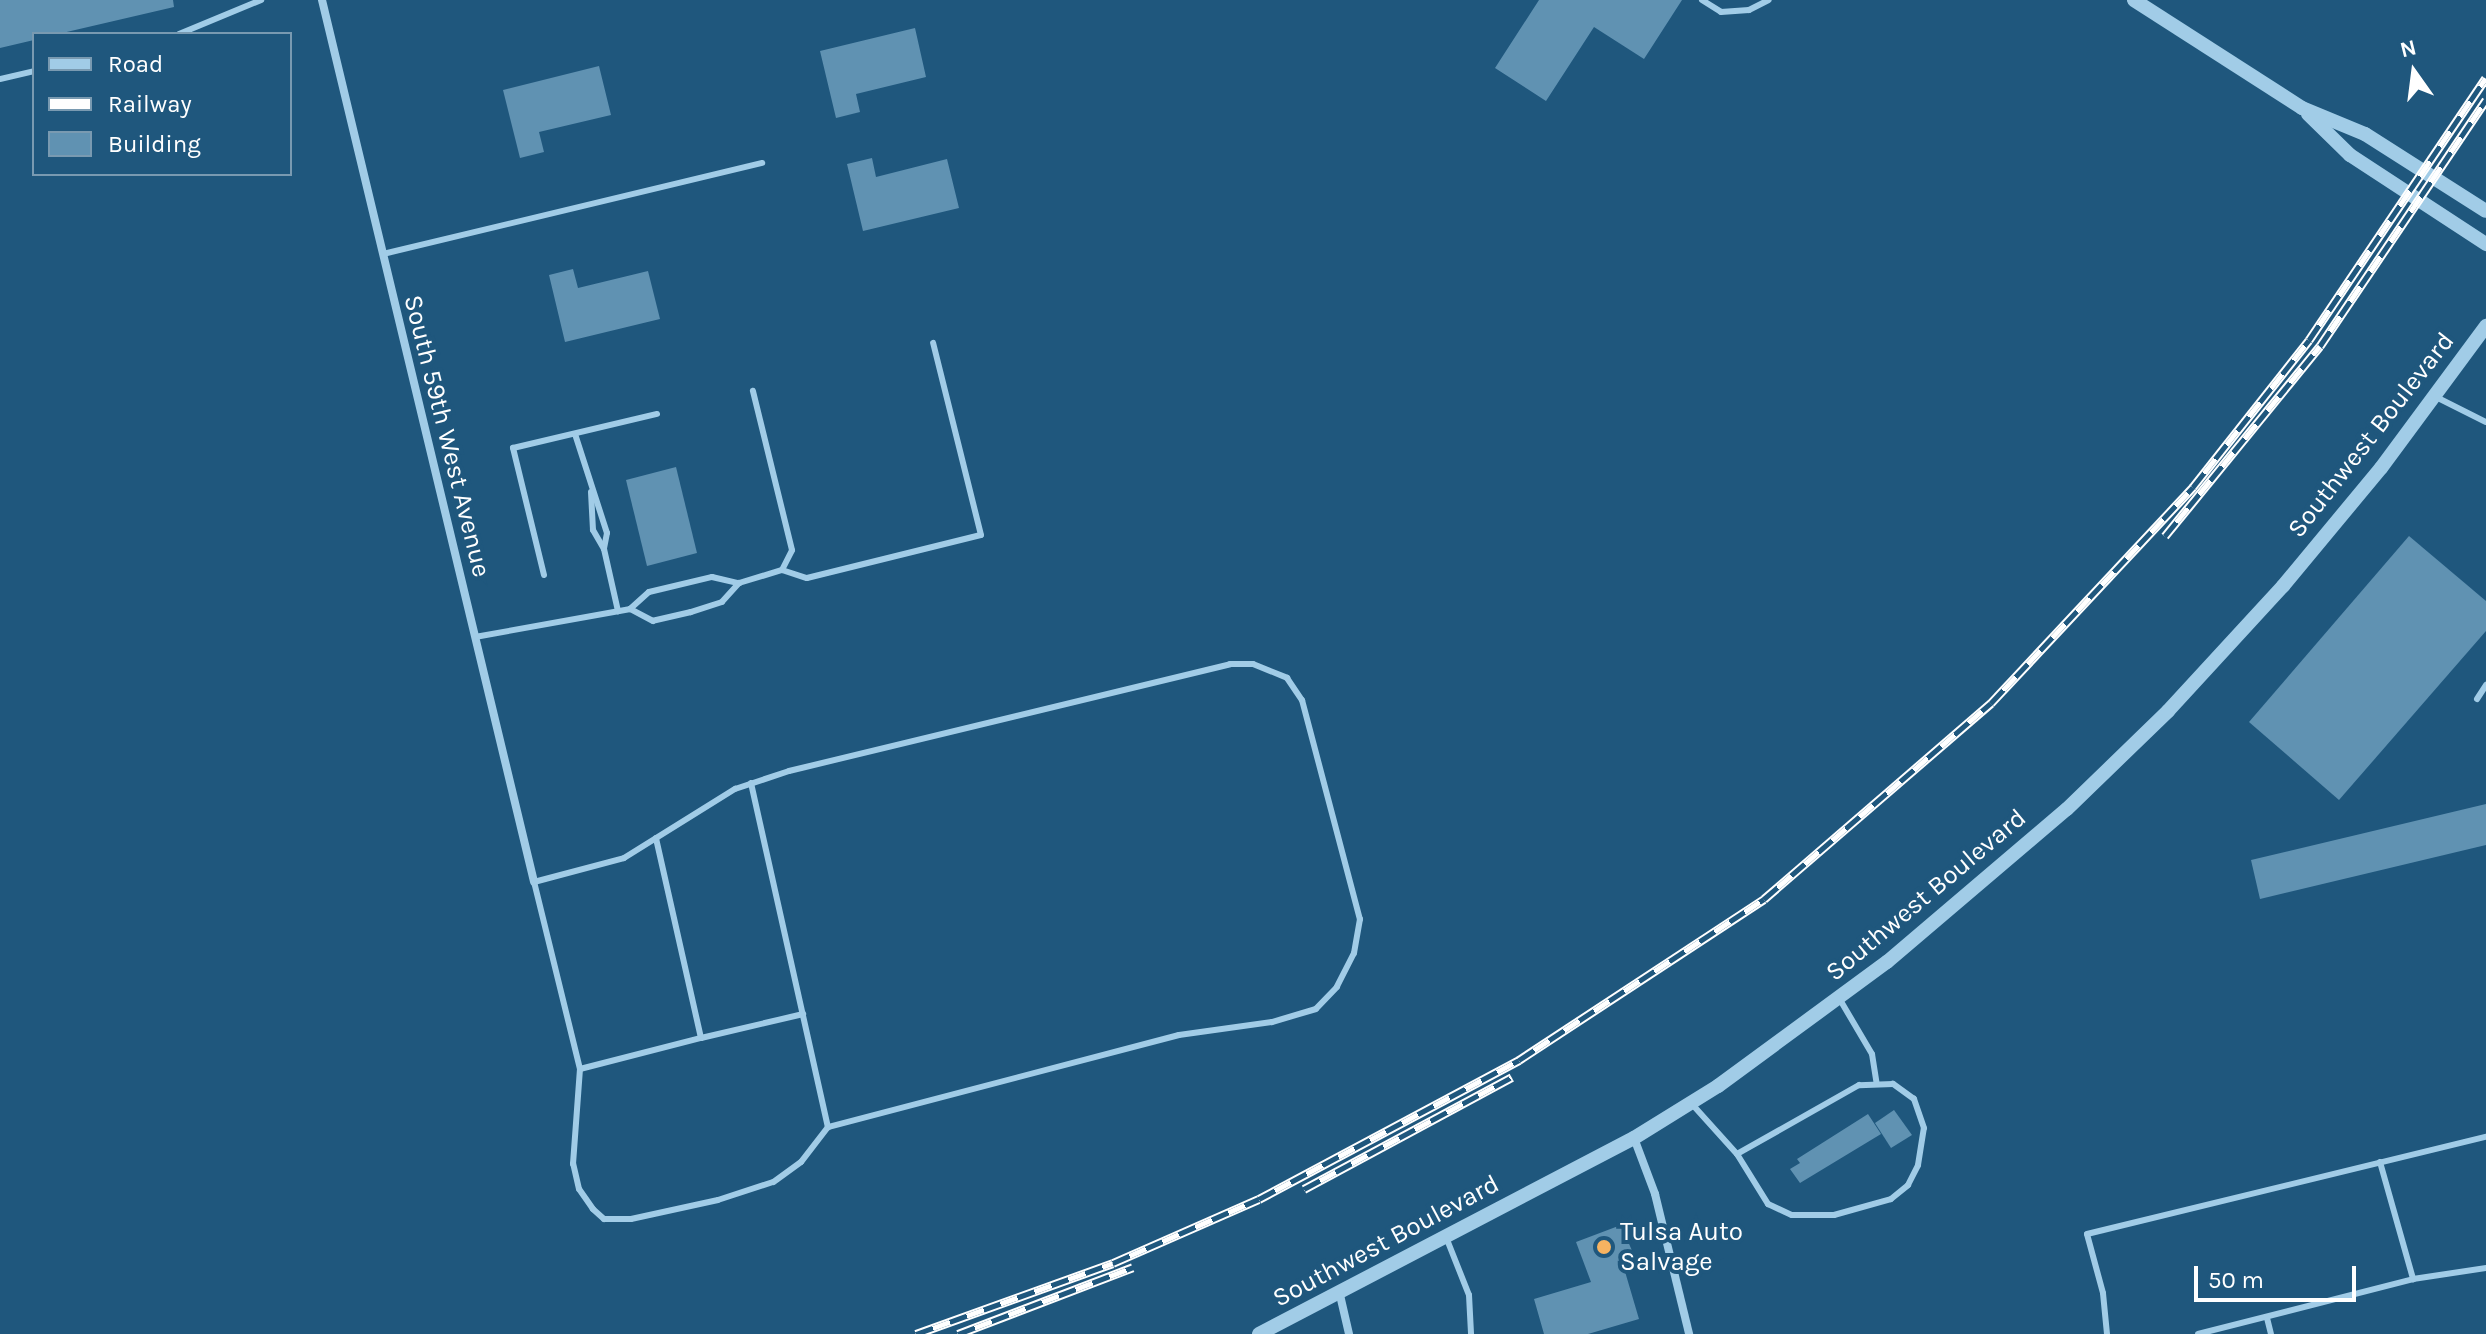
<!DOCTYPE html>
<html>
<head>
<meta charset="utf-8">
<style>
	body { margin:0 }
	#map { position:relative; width:2486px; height:1334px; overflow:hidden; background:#1f577d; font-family:Karla,sans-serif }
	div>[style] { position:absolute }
	.building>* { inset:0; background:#6092b2 }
	.service>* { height:6px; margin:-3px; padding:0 3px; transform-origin:3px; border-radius:3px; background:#a1cce7 }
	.minor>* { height:8px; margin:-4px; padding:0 4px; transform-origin:4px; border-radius:4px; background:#a1cce7 }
	.tertiary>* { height:14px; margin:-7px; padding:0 7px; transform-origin:7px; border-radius:7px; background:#a1cce7 }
	.rail>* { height:9px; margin-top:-4.5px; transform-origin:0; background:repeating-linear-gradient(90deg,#1f577d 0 18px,#fff 0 36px); box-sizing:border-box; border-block:2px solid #fff }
	.dots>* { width:22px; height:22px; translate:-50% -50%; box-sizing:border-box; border:4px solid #1f577d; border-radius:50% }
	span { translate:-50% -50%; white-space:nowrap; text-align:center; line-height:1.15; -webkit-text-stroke:8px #1f577d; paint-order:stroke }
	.street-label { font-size:26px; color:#fff }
	.poi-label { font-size:26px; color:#fff }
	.left { translate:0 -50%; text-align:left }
	.legend { position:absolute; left:32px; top:32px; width:260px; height:144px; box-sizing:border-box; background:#1f577d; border:2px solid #799ab1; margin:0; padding:10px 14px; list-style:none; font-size:24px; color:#fff }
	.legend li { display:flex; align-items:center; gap:16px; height:40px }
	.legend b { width:40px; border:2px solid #799ab1 }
	.north { position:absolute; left:2374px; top:32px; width:80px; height:80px; -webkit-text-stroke:6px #1f577d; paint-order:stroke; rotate:346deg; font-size:22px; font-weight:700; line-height:32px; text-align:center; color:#fff }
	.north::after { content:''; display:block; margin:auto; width:28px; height:36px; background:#fff; clip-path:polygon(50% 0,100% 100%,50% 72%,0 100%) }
	.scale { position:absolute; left:2194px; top:1266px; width:162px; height:36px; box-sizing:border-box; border:4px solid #fff; border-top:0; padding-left:10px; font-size:24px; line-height:28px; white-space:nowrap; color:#fff; -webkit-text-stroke:6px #1f577d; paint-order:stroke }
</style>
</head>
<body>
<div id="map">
	<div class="building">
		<div style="clip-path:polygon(0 0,173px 0,174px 7px,58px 34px,34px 34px,34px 40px,0 48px)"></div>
		<div style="clip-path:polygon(1539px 0,1682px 0,1644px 59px,1594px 27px,1546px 101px,1495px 68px)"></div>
		<div style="clip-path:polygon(915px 28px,926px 77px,856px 94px,860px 112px,836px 118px,820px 51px)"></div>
		<div style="clip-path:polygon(599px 66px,611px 115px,539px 132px,544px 152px,520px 158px,503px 90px)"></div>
		<div style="clip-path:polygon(872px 158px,876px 177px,947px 159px,959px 208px,863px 231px,847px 164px)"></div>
		<div style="clip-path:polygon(573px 269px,578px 288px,648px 271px,660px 319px,565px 342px,549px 275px)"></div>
		<div style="clip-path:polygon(676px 467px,697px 553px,647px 566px,626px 480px)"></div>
		<div style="clip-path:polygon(2409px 536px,2486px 601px,2486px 631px,2339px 800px,2249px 722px)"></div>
		<div style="clip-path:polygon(2486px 804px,2486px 845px,2260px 899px,2251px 860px)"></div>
		<div style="clip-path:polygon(1894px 1110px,1912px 1135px,1891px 1148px,1875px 1123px)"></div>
		<div style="clip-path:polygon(1868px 1114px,1881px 1134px,1800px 1183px,1790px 1169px,1800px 1163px,1797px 1159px)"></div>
		<div style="clip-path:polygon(1621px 1225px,1633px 1253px,1621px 1258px,1639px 1319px,1588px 1334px,1544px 1334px,1534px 1299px,1591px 1282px,1576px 1242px)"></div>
	</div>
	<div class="service">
		<div style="left:1702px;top:0;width:22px;rotate:32deg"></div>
		<div style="left:1721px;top:12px;width:28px;rotate:-4deg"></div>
		<div style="left:1749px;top:10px;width:22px;rotate:-27deg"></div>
		<div style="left:179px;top:34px;width:89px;rotate:-22.5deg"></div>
		<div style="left:0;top:79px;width:35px;rotate:-13deg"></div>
		<div style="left:383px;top:254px;width:390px;rotate:-13.5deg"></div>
		<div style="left:2434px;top:396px;width:58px;rotate:26.6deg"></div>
		<div style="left:575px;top:434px;width:104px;rotate:72.1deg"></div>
		<div style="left:607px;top:533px;width:16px;rotate:101deg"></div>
		<div style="left:591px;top:492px;width:38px;rotate:87deg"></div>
		<div style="left:593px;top:530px;width:22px;rotate:60deg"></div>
		<div style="left:604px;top:549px;width:64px;rotate:77.3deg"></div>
		<div style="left:782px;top:570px;width:26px;rotate:18deg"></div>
		<div style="left:807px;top:578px;width:179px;rotate:-13.9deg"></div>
		<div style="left:981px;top:535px;width:198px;rotate:-104deg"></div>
		<div style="left:544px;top:575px;width:131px;rotate:-103.7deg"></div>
		<div style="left:513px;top:448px;width:148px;rotate:-13.3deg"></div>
		<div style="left:739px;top:583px;width:45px;rotate:-16.8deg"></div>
		<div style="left:782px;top:570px;width:22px;rotate:-63deg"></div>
		<div style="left:792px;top:550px;width:164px;rotate:-103.8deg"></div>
		<div style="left:475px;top:637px;width:158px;rotate:-10.2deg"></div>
		<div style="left:630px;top:609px;width:25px;rotate:-42deg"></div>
		<div style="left:649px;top:592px;width:65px;rotate:-13.4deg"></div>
		<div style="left:712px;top:577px;width:28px;rotate:13deg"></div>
		<div style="left:739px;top:583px;width:25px;rotate:132deg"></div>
		<div style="left:722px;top:602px;width:33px;rotate:162deg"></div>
		<div style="left:691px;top:612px;width:39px;rotate:167deg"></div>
		<div style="left:653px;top:621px;width:26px;rotate:-152deg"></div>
		<div style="left:1230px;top:664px;width:23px"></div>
		<div style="left:1253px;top:664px;width:37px;rotate:22deg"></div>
		<div style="left:1287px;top:678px;width:27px;rotate:56deg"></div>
		<div style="left:1302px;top:700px;width:227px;rotate:75.2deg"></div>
		<div style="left:1360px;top:919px;width:35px;rotate:100deg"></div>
		<div style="left:1354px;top:953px;width:38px;rotate:117deg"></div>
		<div style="left:1337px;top:987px;width:30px;rotate:134deg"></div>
		<div style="left:1316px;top:1009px;width:46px;rotate:163.5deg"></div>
		<div style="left:1272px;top:1022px;width:94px;rotate:172deg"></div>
		<div style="left:1179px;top:1035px;width:363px;rotate:165.3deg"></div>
		<div style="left:828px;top:1127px;width:44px;rotate:127.6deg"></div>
		<div style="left:801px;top:1162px;width:34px;rotate:144deg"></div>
		<div style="left:773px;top:1182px;width:58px;rotate:161.9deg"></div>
		<div style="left:718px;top:1200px;width:89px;rotate:167.7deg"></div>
		<div style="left:631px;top:1219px;width:27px;rotate:180deg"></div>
		<div style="left:604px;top:1219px;width:15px;rotate:-138deg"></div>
		<div style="left:593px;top:1209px;width:24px;rotate:-125deg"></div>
		<div style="left:579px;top:1189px;width:26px;rotate:-103deg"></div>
		<div style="left:573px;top:1164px;width:95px;rotate:-85.8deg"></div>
		<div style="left:580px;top:1069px;width:193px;rotate:-103.8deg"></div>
		<div style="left:534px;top:882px;width:93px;rotate:-14.9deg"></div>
		<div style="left:624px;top:858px;width:131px;rotate:-31.9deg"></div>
		<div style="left:735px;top:789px;width:57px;rotate:-18.4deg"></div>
		<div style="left:789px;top:771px;width:454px;rotate:-13.6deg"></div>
		<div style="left:2477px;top:699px;width:17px;rotate:-57deg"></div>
		<div style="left:751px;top:783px;width:353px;rotate:77.4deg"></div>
		<div style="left:1839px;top:998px;width:65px;rotate:59.5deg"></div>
		<div style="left:1872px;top:1054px;width:30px;rotate:81deg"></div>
		<div style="left:701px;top:1038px;width:105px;rotate:-13.2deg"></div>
		<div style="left:580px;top:1069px;width:125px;rotate:-14.4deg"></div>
		<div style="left:701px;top:1038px;width:205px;rotate:-102.7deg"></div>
		<div style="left:1691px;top:1103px;width:69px;rotate:48deg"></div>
		<div style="left:1737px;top:1154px;width:59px;rotate:58.2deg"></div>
		<div style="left:1768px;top:1204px;width:26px;rotate:25deg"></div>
		<div style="left:1792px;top:1215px;width:42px"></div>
		<div style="left:1834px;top:1215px;width:59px;rotate:-15.7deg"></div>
		<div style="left:1891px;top:1199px;width:22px;rotate:-39deg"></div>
		<div style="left:1908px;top:1185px;width:22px;rotate:-63deg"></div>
		<div style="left:1918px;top:1165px;width:37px;rotate:-81deg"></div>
		<div style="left:1924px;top:1128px;width:31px;rotate:-109deg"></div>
		<div style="left:1914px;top:1099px;width:26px;rotate:-144deg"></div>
		<div style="left:1893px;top:1084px;width:34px;rotate:178deg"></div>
		<div style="left:1859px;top:1085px;width:140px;rotate:150.5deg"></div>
		<div style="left:2380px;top:1162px;width:122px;rotate:74.2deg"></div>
		<div style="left:1446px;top:1237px;width:62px;rotate:68.4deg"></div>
		<div style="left:1469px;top:1295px;width:39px;rotate:87deg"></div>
		<div style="left:2267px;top:1318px;width:16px;rotate:76deg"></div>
		<div style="left:2107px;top:1334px;width:41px;rotate:-95.6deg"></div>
		<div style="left:2103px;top:1293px;width:61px;rotate:-105.2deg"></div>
		<div style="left:2087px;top:1234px;width:411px;rotate:-13.7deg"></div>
		<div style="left:2198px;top:1334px;width:222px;rotate:-14.3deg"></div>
		<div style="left:2413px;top:1279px;width:74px;rotate:-8.6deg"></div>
	</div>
	<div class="minor">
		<div style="left:322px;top:0;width:907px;rotate:76.48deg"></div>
		<div style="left:1634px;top:1138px;width:60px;rotate:69.4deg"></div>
		<div style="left:1655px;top:1194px;width:144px;rotate:76.3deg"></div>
		<div style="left:1340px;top:1295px;width:40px;rotate:77deg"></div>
	</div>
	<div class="tertiary">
		<div style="left:2134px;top:0;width:200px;rotate:32.7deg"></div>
		<div style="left:2302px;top:108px;width:68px;rotate:22.4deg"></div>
		<div style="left:2365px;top:134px;width:143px;rotate:32.5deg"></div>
		<div style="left:2308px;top:114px;width:59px;rotate:44.3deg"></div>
		<div style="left:2350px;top:155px;width:163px;rotate:33.2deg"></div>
		<div style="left:1259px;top:1334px;width:423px;rotate:-27.6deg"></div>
		<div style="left:1634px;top:1138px;width:99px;rotate:-31.8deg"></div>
		<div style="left:1718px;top:1086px;width:210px;rotate:-36.3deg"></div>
		<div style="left:1887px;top:962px;width:236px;rotate:-40.4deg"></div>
		<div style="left:2067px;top:809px;width:141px;rotate:-44.1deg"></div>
		<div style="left:2168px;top:711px;width:170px;rotate:-47.4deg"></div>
		<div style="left:2283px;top:586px;width:153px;rotate:-50.3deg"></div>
		<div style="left:2381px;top:468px;width:177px;rotate:-53.5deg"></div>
	</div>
	<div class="rail">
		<div style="left:2165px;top:536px;width:245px;rotate:-50.8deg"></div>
		<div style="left:2320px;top:346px;width:297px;rotate:-56deg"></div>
		<div style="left:1304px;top:1189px;width:236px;rotate:-28.3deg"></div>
		<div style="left:916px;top:1334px;width:209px;rotate:-19.8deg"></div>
		<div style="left:1113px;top:1263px;width:159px;rotate:-23.7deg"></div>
		<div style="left:1259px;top:1199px;width:295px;rotate:-28.1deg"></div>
		<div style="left:1519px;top:1060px;width:293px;rotate:-33.3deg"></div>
		<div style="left:1764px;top:899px;width:300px;rotate:-40.8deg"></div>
		<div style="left:1991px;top:703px;width:296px;rotate:-46.9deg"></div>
		<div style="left:2193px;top:487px;width:187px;rotate:-51.7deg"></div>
		<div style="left:2309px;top:340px;width:316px;rotate:-56deg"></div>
		<div style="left:958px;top:1334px;width:187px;rotate:-20.9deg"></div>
	</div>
	<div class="dots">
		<div style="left:1604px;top:1247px;background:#f6b361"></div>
	</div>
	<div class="street-label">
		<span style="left:2371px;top:435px;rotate:-52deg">Southwest Boulevard</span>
		<span style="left:447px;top:436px;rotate:76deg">South 59th West Avenue</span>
		<span style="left:1926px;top:895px;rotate:-40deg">Southwest Boulevard</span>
		<span style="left:1386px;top:1241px;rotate:-28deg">Southwest Boulevard</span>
	</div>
	<div class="poi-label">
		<span class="left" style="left:1620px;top:1247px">Tulsa Auto<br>Salvage</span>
	</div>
	<ul class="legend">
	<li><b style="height:10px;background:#a1cce7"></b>Road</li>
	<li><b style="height:10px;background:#fff"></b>Railway</li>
	<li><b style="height:22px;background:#6092b2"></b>Building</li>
	</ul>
	<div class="north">N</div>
	<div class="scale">50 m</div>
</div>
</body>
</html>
